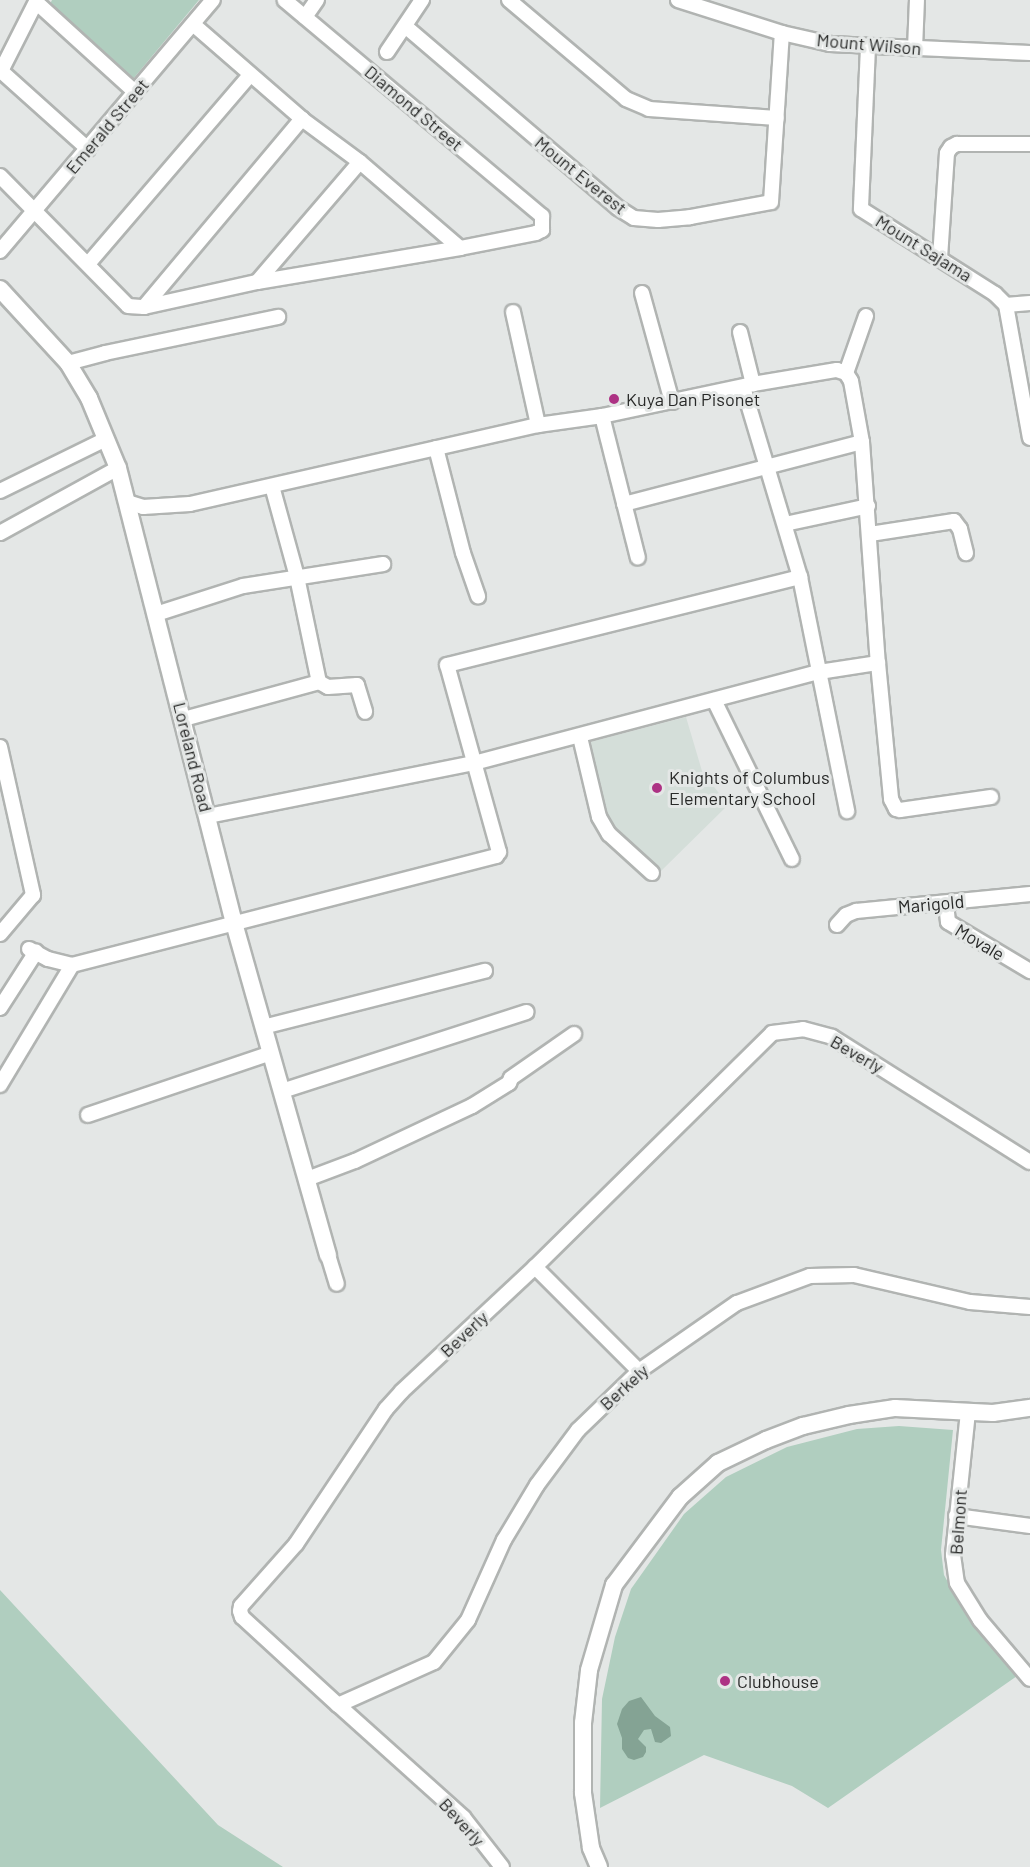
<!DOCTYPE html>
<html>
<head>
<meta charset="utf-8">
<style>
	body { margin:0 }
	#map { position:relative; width:1030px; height:1867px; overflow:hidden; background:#e4e7e6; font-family:Barlow,sans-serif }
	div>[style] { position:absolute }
	.built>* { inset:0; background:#d4ded9 }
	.green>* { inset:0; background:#b0cebf }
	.water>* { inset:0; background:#84a394 }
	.roads { filter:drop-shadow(2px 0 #b1b4b2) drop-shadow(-2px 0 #b1b4b2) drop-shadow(0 2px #b1b4b2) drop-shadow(0 -2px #b1b4b2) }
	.minor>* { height:14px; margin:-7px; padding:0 7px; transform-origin:7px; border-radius:7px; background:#fff }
	.tertiary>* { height:16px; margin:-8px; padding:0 8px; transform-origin:8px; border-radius:8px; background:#fff }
	.dots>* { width:16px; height:16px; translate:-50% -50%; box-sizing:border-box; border:3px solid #e4e7e6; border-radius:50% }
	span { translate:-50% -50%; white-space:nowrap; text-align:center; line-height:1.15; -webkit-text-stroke:6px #e4e7e6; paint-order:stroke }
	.street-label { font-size:18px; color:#282928 }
	.poi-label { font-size:18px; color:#282928 }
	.left { translate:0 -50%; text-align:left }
</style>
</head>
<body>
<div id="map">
	<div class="built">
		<div style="clip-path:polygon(686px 717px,702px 771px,728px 805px,660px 872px,610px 821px,586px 743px)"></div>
	</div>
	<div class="green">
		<div style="clip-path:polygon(52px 0,199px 0,133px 79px,50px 4px)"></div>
		<div style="clip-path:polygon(899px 1426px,953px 1430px,941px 1550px,944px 1575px,960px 1604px,1017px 1676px,828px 1808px,792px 1786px,704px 1755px,600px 1808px,602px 1699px,615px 1637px,631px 1589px,684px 1514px,726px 1477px,787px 1447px,857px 1429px)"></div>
		<div style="clip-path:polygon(0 1590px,218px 1825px,283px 1867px,0 1867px)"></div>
	</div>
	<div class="water">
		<div style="clip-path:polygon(641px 1697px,655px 1716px,670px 1727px,671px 1736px,661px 1743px,655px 1742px,651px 1729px,644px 1730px,638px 1739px,646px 1747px,646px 1752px,643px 1757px,634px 1760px,628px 1758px,622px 1749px,622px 1738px,617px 1724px,622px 1709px,629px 1701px)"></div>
	</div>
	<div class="roads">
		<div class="minor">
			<div style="left:37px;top:0;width:80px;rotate:116.9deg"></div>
			<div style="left:1px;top:71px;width:117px;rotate:41.9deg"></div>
			<div style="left:509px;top:0;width:153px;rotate:40.2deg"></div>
			<div style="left:626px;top:99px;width:25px;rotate:23deg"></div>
			<div style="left:649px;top:109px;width:128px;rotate:4deg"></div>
			<div style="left:678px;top:0;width:109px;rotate:17.6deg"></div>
			<div style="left:782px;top:33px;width:49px;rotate:12.9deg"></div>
			<div style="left:830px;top:44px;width:200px;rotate:2.6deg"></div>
			<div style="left:36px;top:2px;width:134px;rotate:42.3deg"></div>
			<div style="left:305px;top:17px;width:21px;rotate:-55deg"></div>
			<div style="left:194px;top:25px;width:143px;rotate:41deg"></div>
			<div style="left:302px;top:119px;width:72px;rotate:36.6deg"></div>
			<div style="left:360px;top:162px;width:132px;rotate:40.7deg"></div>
			<div style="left:405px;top:26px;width:280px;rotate:40.5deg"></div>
			<div style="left:618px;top:208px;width:19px;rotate:32deg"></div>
			<div style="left:634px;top:218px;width:24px;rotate:5deg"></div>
			<div style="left:658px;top:220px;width:32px;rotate:-5deg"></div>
			<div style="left:690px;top:217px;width:82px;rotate:-10.5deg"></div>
			<div style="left:771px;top:202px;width:169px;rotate:-86.3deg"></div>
			<div style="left:868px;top:47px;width:162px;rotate:92.5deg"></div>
			<div style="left:861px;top:209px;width:159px;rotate:32.4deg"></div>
			<div style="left:995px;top:294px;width:16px;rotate:45deg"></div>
			<div style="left:1006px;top:305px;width:135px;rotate:79.8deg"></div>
			<div style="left:915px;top:49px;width:49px;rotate:-87.7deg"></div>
			<div style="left:387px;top:52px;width:63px;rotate:-56.1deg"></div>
			<div style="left:0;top:176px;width:182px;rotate:45.4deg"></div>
			<div style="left:128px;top:306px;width:16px;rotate:4deg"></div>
			<div style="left:144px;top:307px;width:116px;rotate:-12.5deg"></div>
			<div style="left:257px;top:282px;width:206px;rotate:-9.5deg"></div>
			<div style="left:460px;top:248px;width:77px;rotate:-11.2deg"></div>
			<div style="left:536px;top:233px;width:7px;rotate:-27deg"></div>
			<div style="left:542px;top:230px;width:14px;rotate:-90deg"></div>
			<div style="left:542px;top:216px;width:336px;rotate:-140deg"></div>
			<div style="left:0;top:251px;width:329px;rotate:-49.7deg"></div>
			<div style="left:940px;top:258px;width:105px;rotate:-86.2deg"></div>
			<div style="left:947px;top:153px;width:7px;rotate:-56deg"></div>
			<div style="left:951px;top:147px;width:7px;rotate:-27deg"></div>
			<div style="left:957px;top:144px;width:73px"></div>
			<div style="left:88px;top:264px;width:249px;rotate:-49.4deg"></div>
			<div style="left:257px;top:282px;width:158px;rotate:-49.4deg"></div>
			<div style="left:642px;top:293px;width:113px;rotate:74.6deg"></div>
			<div style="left:1006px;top:305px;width:24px;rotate:-5deg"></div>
			<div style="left:144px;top:307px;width:246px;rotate:-50deg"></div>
			<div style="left:513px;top:312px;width:116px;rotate:77.5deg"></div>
			<div style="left:866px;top:316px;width:60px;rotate:109.3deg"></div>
			<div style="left:846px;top:373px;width:9px;rotate:58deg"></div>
			<div style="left:851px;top:381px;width:62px;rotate:79.8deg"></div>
			<div style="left:862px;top:442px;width:222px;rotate:85.9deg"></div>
			<div style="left:878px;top:663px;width:137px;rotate:84.5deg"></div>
			<div style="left:891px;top:799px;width:11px;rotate:63deg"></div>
			<div style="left:896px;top:809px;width:4px;rotate:14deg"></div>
			<div style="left:900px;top:810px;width:92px;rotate:-8.1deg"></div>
			<div style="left:740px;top:332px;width:54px;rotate:76deg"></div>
			<div style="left:68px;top:363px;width:38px;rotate:-15deg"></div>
			<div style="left:105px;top:353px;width:177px;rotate:-11.8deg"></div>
			<div style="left:743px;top:387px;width:198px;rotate:73.3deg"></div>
			<div style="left:800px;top:577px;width:239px;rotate:78.6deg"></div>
			<div style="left:602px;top:416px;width:146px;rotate:75.8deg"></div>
			<div style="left:436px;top:448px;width:108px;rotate:75.6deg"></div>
			<div style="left:463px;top:553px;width:46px;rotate:70.8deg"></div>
			<div style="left:272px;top:486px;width:94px;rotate:74.6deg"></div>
			<div style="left:297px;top:577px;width:107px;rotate:78.2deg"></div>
			<div style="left:319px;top:682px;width:10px;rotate:29deg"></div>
			<div style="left:328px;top:687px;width:29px;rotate:-4deg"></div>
			<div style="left:357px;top:685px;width:28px;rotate:73deg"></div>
			<div style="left:0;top:491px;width:118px;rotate:-26.1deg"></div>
			<div style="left:127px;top:502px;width:17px;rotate:17deg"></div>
			<div style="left:143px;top:507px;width:47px;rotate:-3.7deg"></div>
			<div style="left:190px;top:504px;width:357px;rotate:-12.8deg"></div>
			<div style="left:538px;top:425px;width:65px;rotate:-8deg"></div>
			<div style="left:602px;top:416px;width:154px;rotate:-12deg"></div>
			<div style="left:753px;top:384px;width:85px;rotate:-9.5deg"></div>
			<div style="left:837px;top:370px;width:9px;rotate:18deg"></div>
			<div style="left:624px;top:504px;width:246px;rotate:-14.6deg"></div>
			<div style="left:785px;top:524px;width:85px;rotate:-12.2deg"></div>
			<div style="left:0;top:533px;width:135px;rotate:-28.8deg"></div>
			<div style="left:870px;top:534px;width:85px;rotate:-8.8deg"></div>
			<div style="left:954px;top:521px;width:10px;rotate:53deg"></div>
			<div style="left:960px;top:529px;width:25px;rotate:76deg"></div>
			<div style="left:156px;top:614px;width:91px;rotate:-17.8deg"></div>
			<div style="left:243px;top:586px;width:142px;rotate:-8.9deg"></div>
			<div style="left:714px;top:700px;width:177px;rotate:63.9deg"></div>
			<div style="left:184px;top:719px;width:140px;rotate:-15.3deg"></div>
			<div style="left:580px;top:737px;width:82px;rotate:76.6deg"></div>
			<div style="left:599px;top:817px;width:20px;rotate:60deg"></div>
			<div style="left:609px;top:834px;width:58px;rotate:42.2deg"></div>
			<div style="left:0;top:747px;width:152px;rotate:77.4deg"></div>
			<div style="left:33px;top:895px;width:51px;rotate:130.2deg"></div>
			<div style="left:208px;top:816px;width:271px;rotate:-11.3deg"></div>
			<div style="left:474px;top:763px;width:357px;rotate:-14.8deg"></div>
			<div style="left:819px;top:672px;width:60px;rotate:-8.7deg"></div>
			<div style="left:946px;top:903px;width:19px;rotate:84deg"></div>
			<div style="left:948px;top:922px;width:96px;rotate:30.9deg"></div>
			<div style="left:837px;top:925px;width:13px;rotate:-48deg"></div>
			<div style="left:846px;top:915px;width:11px;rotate:-22deg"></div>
			<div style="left:856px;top:911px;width:175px;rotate:-5.6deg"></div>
			<div style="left:29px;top:949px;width:21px;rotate:28deg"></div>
			<div style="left:48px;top:959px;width:25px;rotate:14deg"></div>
			<div style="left:72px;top:965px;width:438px;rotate:-14.4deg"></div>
			<div style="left:496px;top:856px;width:5px;rotate:-53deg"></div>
			<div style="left:499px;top:852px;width:194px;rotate:-105.5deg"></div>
			<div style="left:447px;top:665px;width:364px;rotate:-14deg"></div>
			<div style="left:0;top:1008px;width:67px;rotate:-57.3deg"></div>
			<div style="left:263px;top:1027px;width:229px;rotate:-14.2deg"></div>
			<div style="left:0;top:1085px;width:140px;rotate:-59deg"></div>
			<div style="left:282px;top:1091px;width:257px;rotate:-17.9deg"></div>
			<div style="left:88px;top:1115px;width:193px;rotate:-18.7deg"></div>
			<div style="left:307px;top:1179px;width:51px;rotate:-20.6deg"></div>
			<div style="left:355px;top:1161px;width:129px;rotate:-25.2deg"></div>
			<div style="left:472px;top:1106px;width:44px;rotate:-31.9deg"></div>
			<div style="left:509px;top:1083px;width:5px;rotate:-68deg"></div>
			<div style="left:511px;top:1078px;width:77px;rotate:-34.9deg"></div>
			<div style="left:328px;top:1255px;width:30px;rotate:73deg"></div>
			<div style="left:535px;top:1267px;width:147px;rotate:45deg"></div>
			<div style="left:968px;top:1412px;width:144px;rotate:96deg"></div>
			<div style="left:953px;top:1555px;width:28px;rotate:82deg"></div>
			<div style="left:957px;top:1583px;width:44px;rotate:58.1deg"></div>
			<div style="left:980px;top:1620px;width:77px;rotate:49.7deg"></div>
			<div style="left:956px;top:1516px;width:75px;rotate:7.7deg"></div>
			<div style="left:338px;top:1705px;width:105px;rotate:-24.1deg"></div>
			<div style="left:434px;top:1662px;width:54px;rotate:-51deg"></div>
			<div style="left:468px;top:1620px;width:88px;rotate:-65.8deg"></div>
			<div style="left:504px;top:1540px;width:64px;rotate:-59deg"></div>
			<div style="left:537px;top:1485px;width:69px;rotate:-53.3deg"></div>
			<div style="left:578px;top:1430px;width:85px;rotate:-44deg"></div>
			<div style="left:639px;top:1371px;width:119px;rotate:-34.8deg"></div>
			<div style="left:737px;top:1303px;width:78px;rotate:-20.3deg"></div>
			<div style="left:810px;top:1276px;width:44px;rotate:-1.3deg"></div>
			<div style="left:854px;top:1275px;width:119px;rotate:13.1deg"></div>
			<div style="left:970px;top:1302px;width:60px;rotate:4.8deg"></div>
			<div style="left:502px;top:1867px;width:63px;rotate:-128deg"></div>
			<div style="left:463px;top:1817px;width:168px;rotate:-138.1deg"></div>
			<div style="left:338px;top:1705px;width:130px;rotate:-137.5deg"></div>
			<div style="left:242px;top:1617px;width:6px;rotate:-108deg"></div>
			<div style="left:240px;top:1611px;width:5px;rotate:-79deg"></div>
			<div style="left:241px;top:1606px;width:83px;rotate:-48.4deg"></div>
			<div style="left:296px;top:1544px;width:162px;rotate:-56.3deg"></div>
			<div style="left:386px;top:1409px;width:24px;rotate:-48deg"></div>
			<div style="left:402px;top:1391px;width:182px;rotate:-43deg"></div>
			<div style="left:535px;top:1267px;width:333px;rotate:-44.6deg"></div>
			<div style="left:772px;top:1033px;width:31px;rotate:-7deg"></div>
			<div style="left:803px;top:1029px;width:30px;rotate:15deg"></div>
			<div style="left:832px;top:1037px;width:234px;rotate:32.3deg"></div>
		</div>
		<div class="tertiary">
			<div style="left:0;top:289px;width:100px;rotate:47.4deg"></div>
			<div style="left:68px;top:363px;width:41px;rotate:59deg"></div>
			<div style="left:89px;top:398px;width:76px;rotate:67.5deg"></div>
			<div style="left:118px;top:468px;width:470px;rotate:75.7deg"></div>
			<div style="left:234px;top:923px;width:345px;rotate:74.2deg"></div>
			<div style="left:599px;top:1867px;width:21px;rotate:-113deg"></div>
			<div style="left:591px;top:1848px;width:56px;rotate:-98.3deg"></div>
			<div style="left:583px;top:1793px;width:70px;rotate:-90deg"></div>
			<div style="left:583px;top:1723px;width:53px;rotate:-83.5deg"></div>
			<div style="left:589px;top:1670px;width:89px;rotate:-73.6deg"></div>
			<div style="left:614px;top:1585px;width:110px;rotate:-53.1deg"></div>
			<div style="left:680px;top:1497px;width:51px;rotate:-41.8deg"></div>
			<div style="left:718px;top:1463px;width:53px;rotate:-25.6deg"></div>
			<div style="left:766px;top:1440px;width:40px;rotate:-21deg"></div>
			<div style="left:803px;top:1426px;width:47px;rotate:-13.4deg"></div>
			<div style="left:849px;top:1415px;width:47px;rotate:-8.7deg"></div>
			<div style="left:895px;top:1408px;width:98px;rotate:2.9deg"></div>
			<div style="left:993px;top:1413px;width:37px;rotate:-8deg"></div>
		</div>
	</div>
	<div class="dots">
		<div style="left:614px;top:399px;background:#ad3284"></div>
		<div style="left:657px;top:788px;background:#ad3284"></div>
		<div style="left:725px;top:1681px;background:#ad3284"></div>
	</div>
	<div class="street-label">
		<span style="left:869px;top:44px;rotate:5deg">Mount Wilson</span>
		<span style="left:414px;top:108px;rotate:40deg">Diamond Street</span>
		<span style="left:107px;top:126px;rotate:-50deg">Emerald Street</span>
		<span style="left:581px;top:175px;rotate:39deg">Mount Everest</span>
		<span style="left:924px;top:248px;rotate:32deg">Mount Sajama</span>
		<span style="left:193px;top:757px;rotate:76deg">Loreland Road</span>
		<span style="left:931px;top:904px;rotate:-5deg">Marigold</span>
		<span style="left:980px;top:942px;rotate:31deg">Movale</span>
		<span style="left:857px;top:1054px;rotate:30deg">Beverly</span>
		<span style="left:464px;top:1334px;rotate:-43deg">Beverly</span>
		<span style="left:624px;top:1387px;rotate:-42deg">Berkely</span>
		<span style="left:958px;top:1522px;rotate:-86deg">Belmont</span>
		<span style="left:462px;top:1822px;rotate:48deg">Beverly</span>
	</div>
	<div class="poi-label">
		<span class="left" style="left:626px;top:399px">Kuya Dan Pisonet</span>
		<span class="left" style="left:669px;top:788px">Knights of Columbus<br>Elementary School</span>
		<span class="left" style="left:737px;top:1681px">Clubhouse</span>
	</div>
</div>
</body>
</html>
